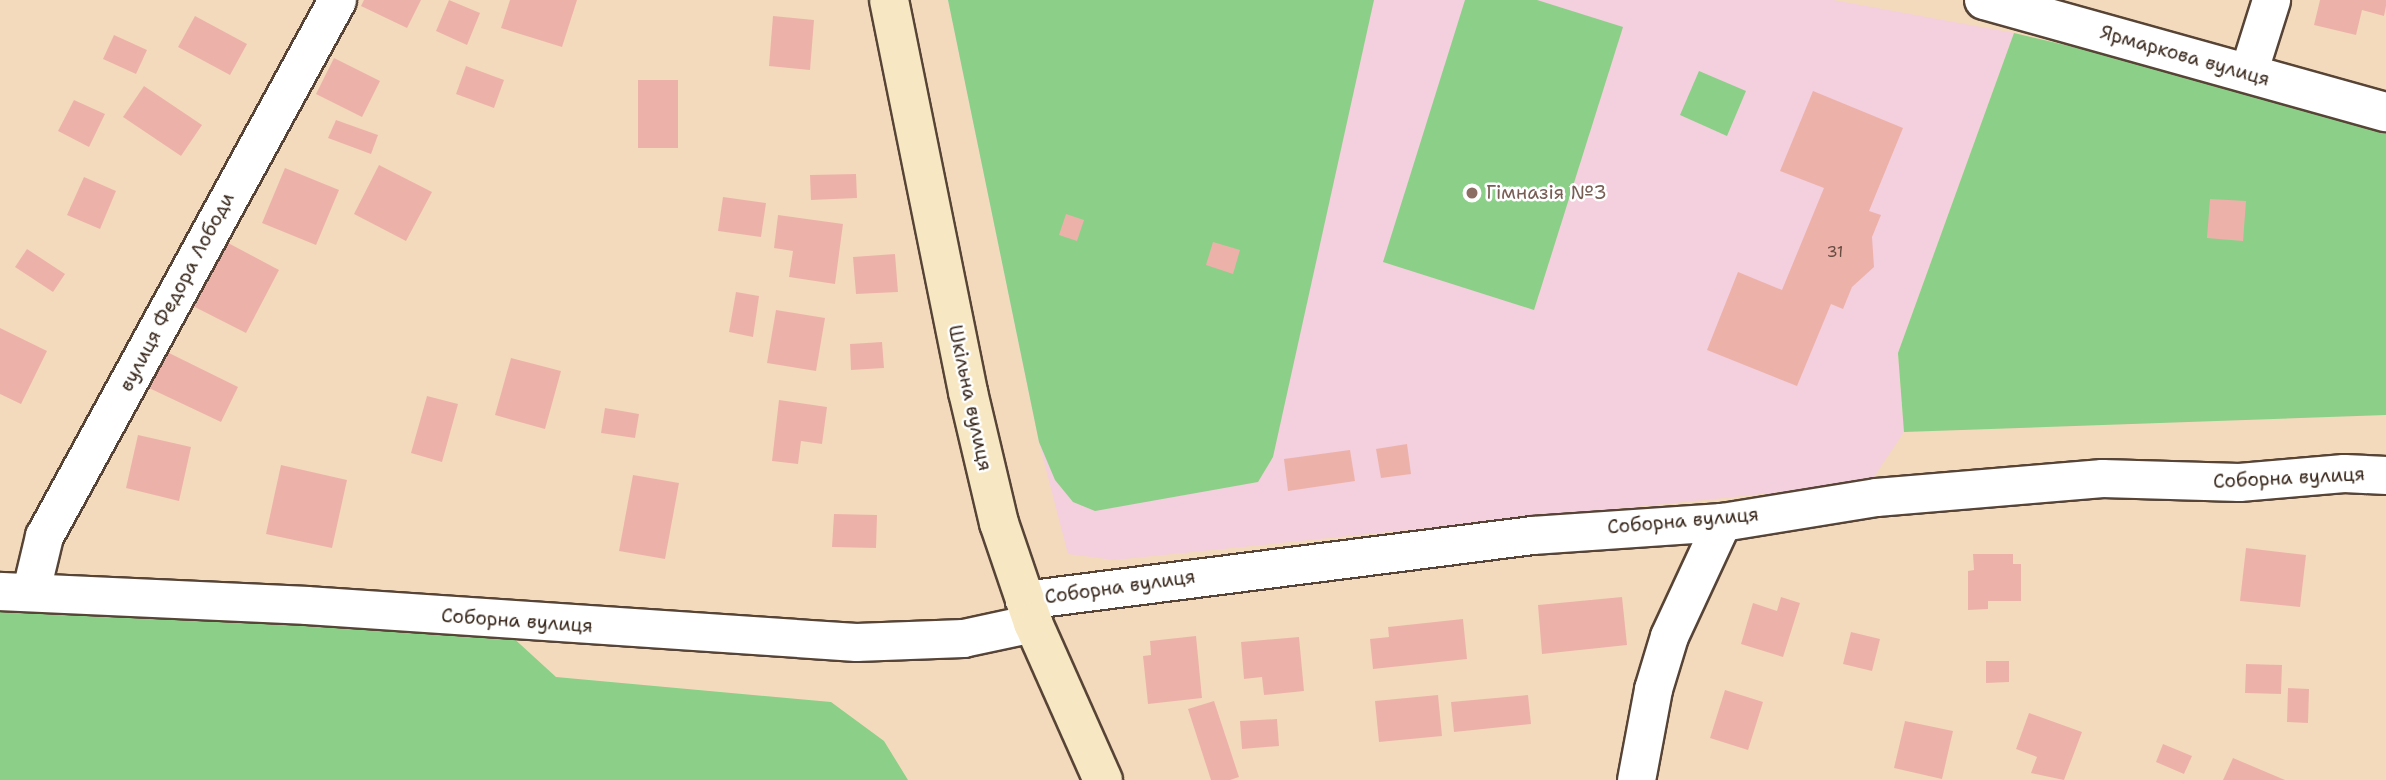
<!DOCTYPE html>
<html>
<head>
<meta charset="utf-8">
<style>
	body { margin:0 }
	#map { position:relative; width:2386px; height:780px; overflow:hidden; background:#f4dabc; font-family:"Shantell Sans",sans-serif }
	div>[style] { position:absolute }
	.built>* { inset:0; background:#f4cfdd }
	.green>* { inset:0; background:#8ccf88 }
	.building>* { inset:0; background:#ecb2aa }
	.roads { filter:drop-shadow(2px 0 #574436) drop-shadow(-2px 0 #574436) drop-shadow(0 2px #574436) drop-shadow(0 -2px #574436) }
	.minor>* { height:37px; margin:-18.5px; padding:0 18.5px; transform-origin:18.5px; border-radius:18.5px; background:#fff }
	.tertiary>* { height:38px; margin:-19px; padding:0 19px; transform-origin:19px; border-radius:19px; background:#fff }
	.secondary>* { height:38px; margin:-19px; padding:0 19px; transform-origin:19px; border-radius:19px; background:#f7e8c3 }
	.dots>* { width:19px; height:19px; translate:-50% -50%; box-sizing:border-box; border:4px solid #fff; border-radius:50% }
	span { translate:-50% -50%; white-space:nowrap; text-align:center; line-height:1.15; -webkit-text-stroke:5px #fff; paint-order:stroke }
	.number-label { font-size:16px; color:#674c41 }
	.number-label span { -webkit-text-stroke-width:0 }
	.street-label { font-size:19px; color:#3b2a1e }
	.education-label { font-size:19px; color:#785e54 }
	.left { translate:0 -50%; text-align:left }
</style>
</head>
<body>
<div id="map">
	<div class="built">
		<div style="clip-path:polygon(948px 0,1833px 0,2014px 33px,1898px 353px,1904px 432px,1870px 483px,1114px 560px,1068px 554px,1039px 442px)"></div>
	</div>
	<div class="green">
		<div style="clip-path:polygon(948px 0,1374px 0,1273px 457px,1258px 482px,1095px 511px,1073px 502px,1055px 480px,1039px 442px)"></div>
		<div style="clip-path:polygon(1465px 0,1537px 0,1623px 27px,1534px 310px,1383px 262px)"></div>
		<div style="clip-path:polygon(2014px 33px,2386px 120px,2386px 415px,1904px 432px,1898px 353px)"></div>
		<div style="clip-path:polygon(1699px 71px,1746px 91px,1727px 136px,1680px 115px)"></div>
		<div style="clip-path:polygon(0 606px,509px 634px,556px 677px,831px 702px,884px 741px,908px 780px,0 780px)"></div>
	</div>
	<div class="building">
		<div style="clip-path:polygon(364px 0,421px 0,407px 28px,361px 6px)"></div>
		<div style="clip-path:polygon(449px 0,480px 13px,467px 45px,436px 31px)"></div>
		<div style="clip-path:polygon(510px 0,577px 0,562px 47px,501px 28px)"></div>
		<div style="clip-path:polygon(2320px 0,2386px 0,2386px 6px,2384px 16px,2362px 10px,2356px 35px,2314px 25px)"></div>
		<div style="clip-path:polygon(195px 16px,247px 44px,230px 75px,178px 47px)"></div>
		<div style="clip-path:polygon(773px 16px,814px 20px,810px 70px,769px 66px)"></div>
		<div style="clip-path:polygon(114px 35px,147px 50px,136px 74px,103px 59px)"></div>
		<div style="clip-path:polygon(334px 58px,380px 81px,362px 117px,316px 94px)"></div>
		<div style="clip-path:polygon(466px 66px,504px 80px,494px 108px,456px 94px)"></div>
		<div style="clip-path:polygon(638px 80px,678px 80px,678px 148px,638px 148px)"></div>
		<div style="clip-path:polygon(144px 86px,202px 125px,181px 156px,123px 117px)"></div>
		<div style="clip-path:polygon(1813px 91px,1903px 128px,1869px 211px,1881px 215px,1872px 237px,1874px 267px,1852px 287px,1843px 309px,1831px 304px,1797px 386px,1707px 350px,1738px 272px,1782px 290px,1824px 188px,1780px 171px)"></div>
		<div style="clip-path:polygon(74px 100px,105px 114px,89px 147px,58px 131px)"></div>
		<div style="clip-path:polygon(336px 120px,378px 135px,371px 154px,328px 138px)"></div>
		<div style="clip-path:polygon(379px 165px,432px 192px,406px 241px,354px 214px)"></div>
		<div style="clip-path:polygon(285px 168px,339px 190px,316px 245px,262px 223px)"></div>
		<div style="clip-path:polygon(856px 174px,857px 198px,811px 200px,810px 175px)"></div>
		<div style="clip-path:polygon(84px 177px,116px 191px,100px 229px,67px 215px)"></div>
		<div style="clip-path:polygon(723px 197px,766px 203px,761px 237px,718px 231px)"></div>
		<div style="clip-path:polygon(2210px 199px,2246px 201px,2243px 241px,2207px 238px)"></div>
		<div style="clip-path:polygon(1066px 214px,1084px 220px,1077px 241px,1059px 235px)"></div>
		<div style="clip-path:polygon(778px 215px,843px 224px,835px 284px,789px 277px,793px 251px,774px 248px)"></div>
		<div style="clip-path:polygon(215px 236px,279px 270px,246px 333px,181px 300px)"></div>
		<div style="clip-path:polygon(1213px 242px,1240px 250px,1233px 274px,1206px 265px)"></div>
		<div style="clip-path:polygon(27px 249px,65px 274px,53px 292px,15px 267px)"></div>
		<div style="clip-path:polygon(895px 254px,898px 292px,856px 294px,853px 257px)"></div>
		<div style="clip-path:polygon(736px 292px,759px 296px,753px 337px,729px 332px)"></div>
		<div style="clip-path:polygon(776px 310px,825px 318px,816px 371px,767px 363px)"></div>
		<div style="clip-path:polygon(0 328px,47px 351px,21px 404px,0 394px)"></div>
		<div style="clip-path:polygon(882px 342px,884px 368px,851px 370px,850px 344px)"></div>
		<div style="clip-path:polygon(167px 352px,238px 387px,221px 422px,149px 388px)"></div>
		<div style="clip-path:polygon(511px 358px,561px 371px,545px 429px,495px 415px)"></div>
		<div style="clip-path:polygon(427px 396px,458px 404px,442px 462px,411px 453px)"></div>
		<div style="clip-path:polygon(779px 400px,827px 407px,822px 444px,801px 441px,798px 464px,772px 461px)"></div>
		<div style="clip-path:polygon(605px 408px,639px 414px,635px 438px,601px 433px)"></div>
		<div style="clip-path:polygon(138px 435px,191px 447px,179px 501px,126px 488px)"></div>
		<div style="clip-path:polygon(1407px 444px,1411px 474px,1381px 478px,1376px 449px)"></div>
		<div style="clip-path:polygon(1350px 450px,1355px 481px,1288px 491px,1284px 459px)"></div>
		<div style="clip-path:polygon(281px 465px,347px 480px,332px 548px,266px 534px)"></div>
		<div style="clip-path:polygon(633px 475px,679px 483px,665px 559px,619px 551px)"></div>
		<div style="clip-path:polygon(834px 514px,877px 515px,876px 548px,832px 547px)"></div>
		<div style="clip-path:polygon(2246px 548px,2306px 555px,2300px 607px,2240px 601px)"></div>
		<div style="clip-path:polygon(1973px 554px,2013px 554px,2013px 564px,2021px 564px,2021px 601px,1988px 601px,1988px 609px,1968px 610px,1968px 571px,1974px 570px)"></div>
		<div style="clip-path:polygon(1622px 597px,1627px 645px,1542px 654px,1538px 605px)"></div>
		<div style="clip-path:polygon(1781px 597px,1800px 603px,1783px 657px,1741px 644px,1753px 603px,1777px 611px)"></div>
		<div style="clip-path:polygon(1463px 619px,1467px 659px,1373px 669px,1370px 639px,1389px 637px,1388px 627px)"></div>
		<div style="clip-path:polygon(1851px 632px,1880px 639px,1872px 671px,1843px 664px)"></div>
		<div style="clip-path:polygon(1196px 636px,1202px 698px,1148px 704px,1143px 656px,1151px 655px,1150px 641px)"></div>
		<div style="clip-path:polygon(1299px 637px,1304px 691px,1264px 695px,1262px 677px,1244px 679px,1241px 642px)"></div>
		<div style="clip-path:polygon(1986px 661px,2009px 661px,2009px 682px,1986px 683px)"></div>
		<div style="clip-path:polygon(2246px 664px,2282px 665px,2281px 694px,2245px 693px)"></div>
		<div style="clip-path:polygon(2288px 688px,2309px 689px,2308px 723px,2287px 722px)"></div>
		<div style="clip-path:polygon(1725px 690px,1763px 702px,1748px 750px,1710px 738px)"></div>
		<div style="clip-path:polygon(1438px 695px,1442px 736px,1379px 742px,1375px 701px)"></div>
		<div style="clip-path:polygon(1528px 695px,1531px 724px,1454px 732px,1451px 702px)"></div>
		<div style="clip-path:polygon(1214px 701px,1239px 777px,1230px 780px,1211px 780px,1188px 709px)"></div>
		<div style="clip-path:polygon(2029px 713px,2082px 732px,2064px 780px,2031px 773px,2037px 757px,2016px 749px)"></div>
		<div style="clip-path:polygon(1277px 719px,1279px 746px,1242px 749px,1240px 721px)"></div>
		<div style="clip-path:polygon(1905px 721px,1953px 731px,1942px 779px,1894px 768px)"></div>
		<div style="clip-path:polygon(2163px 744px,2192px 756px,2184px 774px,2156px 762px)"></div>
		<div style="clip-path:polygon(2233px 758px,2285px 780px,2223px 780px)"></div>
	</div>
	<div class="roads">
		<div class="minor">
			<div style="left:2248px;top:73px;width:77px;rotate:-72.5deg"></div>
			<div style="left:31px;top:590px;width:56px;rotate:-76.5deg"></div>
			<div style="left:44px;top:536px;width:611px;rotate:-61.34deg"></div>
			<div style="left:0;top:591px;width:306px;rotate:2.6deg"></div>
			<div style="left:306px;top:605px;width:551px;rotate:3.85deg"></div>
			<div style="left:856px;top:642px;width:107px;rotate:-2.1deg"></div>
			<div style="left:963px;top:638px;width:72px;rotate:-12.1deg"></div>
			<div style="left:1024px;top:600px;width:512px;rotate:-7.29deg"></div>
			<div style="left:1532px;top:535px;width:190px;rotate:-3.9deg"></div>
			<div style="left:1722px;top:522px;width:156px;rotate:-9.2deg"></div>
			<div style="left:1876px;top:497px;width:227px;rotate:-4.8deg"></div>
			<div style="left:2102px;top:478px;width:137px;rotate:1.7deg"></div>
			<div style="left:2239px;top:482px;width:105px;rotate:-4.9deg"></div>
			<div style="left:2344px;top:473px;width:42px;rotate:2.7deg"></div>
			<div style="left:1636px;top:780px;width:93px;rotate:-79.4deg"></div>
			<div style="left:1653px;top:689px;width:55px;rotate:-73.2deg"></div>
			<div style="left:1669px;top:636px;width:126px;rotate:-65.1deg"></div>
		</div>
		<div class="tertiary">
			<div style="left:1984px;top:0;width:417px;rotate:15.6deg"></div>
		</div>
		<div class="secondary">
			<div style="left:889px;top:0;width:400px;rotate:78.6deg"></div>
			<div style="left:968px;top:392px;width:135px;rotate:76.7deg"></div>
			<div style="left:999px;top:523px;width:106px;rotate:71.2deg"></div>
			<div style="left:1033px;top:623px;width:172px;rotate:66deg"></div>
		</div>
	</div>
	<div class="dots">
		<div style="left:1472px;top:193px;background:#8d6e63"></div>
	</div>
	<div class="number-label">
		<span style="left:1835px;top:252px">31</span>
	</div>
	<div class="street-label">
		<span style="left:2185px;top:56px;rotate:16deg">Ярмаркова вулиця</span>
		<span style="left:177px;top:292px;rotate:-62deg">вулиця Федора Лободи</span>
		<span style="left:970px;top:398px;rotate:78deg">Шкільна вулиця</span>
		<span style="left:2289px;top:478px;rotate:-3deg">Соборна вулиця</span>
		<span style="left:1683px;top:521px;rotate:-5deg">Соборна вулиця</span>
		<span style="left:1120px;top:587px;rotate:-8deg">Соборна вулиця</span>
		<span style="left:517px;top:621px;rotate:4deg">Соборна вулиця</span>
	</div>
	<div class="education-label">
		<span class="left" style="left:1486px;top:193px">Гімназія №3</span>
	</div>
</div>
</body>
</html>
